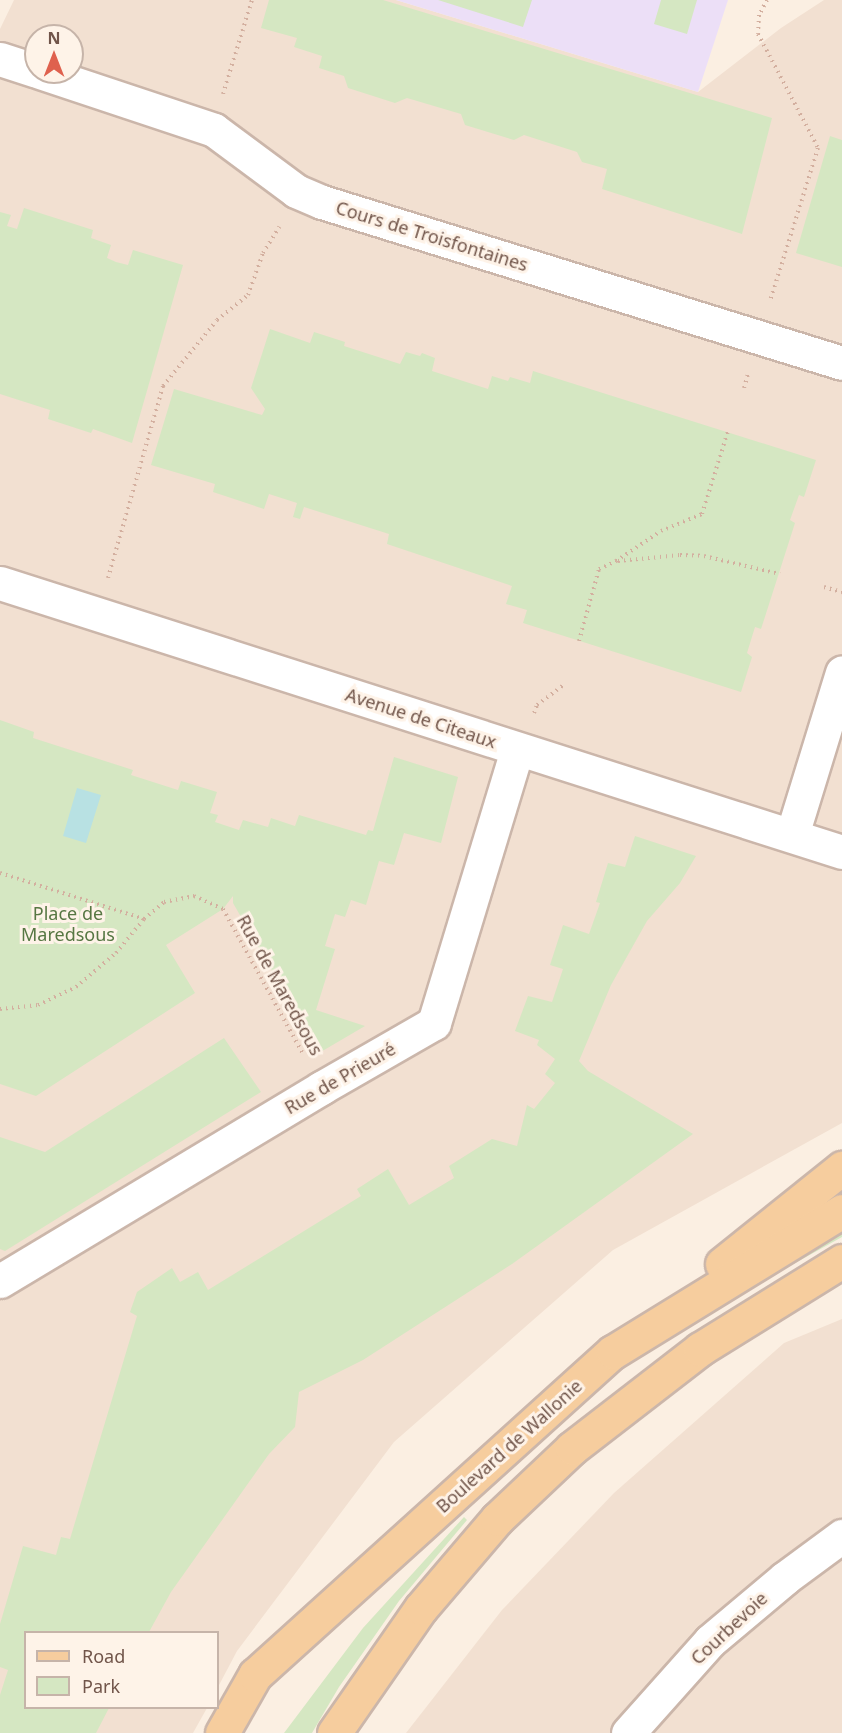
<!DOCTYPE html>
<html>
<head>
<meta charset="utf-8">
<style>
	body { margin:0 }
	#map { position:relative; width:842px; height:1733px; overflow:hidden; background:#fbefe2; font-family:"Noto Sans",sans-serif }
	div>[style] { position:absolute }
	.residential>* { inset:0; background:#f2e0d1 }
	.education>* { inset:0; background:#ecdff7 }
	.green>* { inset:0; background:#d5e7c2 }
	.water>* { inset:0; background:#b8e1e3 }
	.path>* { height:4px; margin-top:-2px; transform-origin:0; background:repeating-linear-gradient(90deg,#d3af9f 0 1.5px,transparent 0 6px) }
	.roads { filter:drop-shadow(2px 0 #cbb6aa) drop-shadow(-2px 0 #cbb6aa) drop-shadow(0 2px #cbb6aa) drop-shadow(0 -2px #cbb6aa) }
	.minor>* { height:33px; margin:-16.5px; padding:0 16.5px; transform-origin:16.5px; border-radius:16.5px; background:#fff }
	.major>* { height:33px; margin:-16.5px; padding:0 16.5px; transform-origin:16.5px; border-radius:16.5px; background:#f6cd9e }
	span { translate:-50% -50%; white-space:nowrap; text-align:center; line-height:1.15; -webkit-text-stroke:6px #fef3e8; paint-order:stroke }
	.street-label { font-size:18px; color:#71554a }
	.park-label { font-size:18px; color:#577743 }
	.legend { position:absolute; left:24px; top:1631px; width:195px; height:78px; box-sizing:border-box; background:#fef3e8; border:2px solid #c6b4a9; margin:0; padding:8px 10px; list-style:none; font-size:18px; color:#71554a }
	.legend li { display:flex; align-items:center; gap:12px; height:30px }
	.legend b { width:30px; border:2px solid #c6b4a9 }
	.north { position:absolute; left:24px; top:24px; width:60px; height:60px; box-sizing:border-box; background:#fef3e8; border:2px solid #c6b4a9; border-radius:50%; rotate:0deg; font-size:16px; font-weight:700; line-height:24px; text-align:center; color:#71554a }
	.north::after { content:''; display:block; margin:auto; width:21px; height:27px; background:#df614e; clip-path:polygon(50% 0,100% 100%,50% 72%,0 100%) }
</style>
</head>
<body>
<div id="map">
	<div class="residential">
		<div style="clip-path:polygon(evenodd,14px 0,396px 0,698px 92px,781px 28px,824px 0,842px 0,842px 1123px,613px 1250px,394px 1442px,237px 1651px,218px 1687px,218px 1632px,26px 1632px,26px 1708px,207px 1708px,193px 1733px,0 1733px,0 29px,14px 0,36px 36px,72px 36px,72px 72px,36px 72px,36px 36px)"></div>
		<div style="clip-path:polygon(842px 1319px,842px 1733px,406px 1733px,502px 1610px,614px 1493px,784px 1343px)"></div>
	</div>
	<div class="education">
		<div style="clip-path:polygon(396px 0,728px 0,698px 92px)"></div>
	</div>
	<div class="green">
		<div style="clip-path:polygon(269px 0,383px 0,772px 118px,742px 234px,602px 189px,607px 169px,582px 162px,577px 152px,524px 135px,514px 140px,465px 125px,461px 114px,407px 98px,395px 103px,348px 88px,344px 76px,319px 68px,322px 56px,294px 47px,297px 38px,261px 28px)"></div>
		<div style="clip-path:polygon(438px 0,532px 0,523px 27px)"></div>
		<div style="clip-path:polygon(661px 0,697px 0,687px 34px,654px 24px)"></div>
		<div style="clip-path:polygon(830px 136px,842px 140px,842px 267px,796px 253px)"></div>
		<div style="clip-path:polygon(24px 208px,93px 230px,91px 238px,111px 245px,107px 258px,116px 262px,128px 265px,133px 250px,183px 265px,132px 443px,93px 429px,91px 433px,48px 419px,50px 410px,0 394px,0 212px,11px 215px,7px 226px,17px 229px)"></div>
		<div style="clip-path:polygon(270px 329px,310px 343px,314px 332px,345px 342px,344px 346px,400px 364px,406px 352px,420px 356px,422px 353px,435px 358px,432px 371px,488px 389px,492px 376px,508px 381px,510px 377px,530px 383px,533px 371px,816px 460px,804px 497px,799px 495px,790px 520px,795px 523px,761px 629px,755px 627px,747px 653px,752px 657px,741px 692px,523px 623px,527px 610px,506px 604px,512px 586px,387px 544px,389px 534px,304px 507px,300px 519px,293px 517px,297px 503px,269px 494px,264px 509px,213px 492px,215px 484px,151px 465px,174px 389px,262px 415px,265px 409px,251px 388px)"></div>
		<div style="clip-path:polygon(0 720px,34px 732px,33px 738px,133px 770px,131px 775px,178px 790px,181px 781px,217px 792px,210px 813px,218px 815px,215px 822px,239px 830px,243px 820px,268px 827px,271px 818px,295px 826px,299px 815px,366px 835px,368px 830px,373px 831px,394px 757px,458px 777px,441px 843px,404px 833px,394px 865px,379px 861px,366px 905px,351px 900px,345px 917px,335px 914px,325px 946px,335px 949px,316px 1010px,365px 1026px,319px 1053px,233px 903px,233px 896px,223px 909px,166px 945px,195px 993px,36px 1096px,0 1084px)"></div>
		<div style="clip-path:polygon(635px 836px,696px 856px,680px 883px,647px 921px,611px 985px,579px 1061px,588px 1071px,693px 1134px,512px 1264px,363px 1360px,299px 1392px,295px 1427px,269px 1454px,171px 1592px,149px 1632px,26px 1632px,26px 1708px,109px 1708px,96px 1733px,0 1733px,0 1695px,8px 1670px,0 1667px,0 1624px,23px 1546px,56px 1555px,61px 1537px,70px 1539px,137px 1316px,130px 1312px,137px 1292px,172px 1268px,180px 1282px,198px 1272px,208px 1290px,361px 1196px,357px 1189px,388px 1169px,409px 1205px,454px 1178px,449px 1166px,492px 1139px,517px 1146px,527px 1105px,534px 1109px,555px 1083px,545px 1074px,555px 1059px,537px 1045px,539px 1040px,515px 1031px,528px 996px,552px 1002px,563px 969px,550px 965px,563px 925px,589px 934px,600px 903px,596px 902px,608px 863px,625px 867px)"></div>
		<div style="clip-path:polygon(224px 1038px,261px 1092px,5px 1251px,0 1249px,0 1137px,45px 1152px)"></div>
		<div style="clip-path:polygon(842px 1230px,842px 1237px,761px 1282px,760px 1279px)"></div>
		<div style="clip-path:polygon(464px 1517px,467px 1520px,399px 1601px,339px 1687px,312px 1733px,284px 1733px,363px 1628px)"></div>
	</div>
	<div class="water">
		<div style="clip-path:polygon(77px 788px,101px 795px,86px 843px,63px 836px)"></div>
	</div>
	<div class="path">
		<div style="left:767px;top:0;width:17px;rotate:118deg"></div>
		<div style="left:759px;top:15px;width:19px;rotate:93deg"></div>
		<div style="left:758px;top:34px;width:129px;rotate:62.2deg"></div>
		<div style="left:818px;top:148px;width:160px;rotate:107.4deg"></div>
		<div style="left:223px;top:94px;width:98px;rotate:-72.9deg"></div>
		<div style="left:744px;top:388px;width:15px;rotate:-74deg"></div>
		<div style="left:618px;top:561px;width:62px;rotate:-5.5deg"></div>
		<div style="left:680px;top:555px;width:24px;rotate:2deg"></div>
		<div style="left:704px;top:556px;width:78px;rotate:13.3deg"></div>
		<div style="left:108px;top:578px;width:200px;rotate:-74deg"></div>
		<div style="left:163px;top:386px;width:85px;rotate:-50.7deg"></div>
		<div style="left:217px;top:320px;width:40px;rotate:-39deg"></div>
		<div style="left:248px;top:295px;width:45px;rotate:-70.3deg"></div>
		<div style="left:263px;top:253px;width:31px;rotate:-58deg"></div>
		<div style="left:824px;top:587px;width:19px;rotate:16deg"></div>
		<div style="left:579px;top:641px;width:75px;rotate:-74.5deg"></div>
		<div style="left:599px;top:569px;width:19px;rotate:-25deg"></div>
		<div style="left:616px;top:561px;width:54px;rotate:-33.7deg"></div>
		<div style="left:661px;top:531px;width:44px;rotate:-22.5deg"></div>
		<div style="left:702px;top:514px;width:87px;rotate:-72.6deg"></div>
		<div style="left:534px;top:713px;width:9px;rotate:-69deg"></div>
		<div style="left:537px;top:705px;width:35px;rotate:-37deg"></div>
		<div style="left:0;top:873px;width:151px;rotate:17.7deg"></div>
		<div style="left:0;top:1009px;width:38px;rotate:-6deg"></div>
		<div style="left:38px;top:1005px;width:42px;rotate:-25.3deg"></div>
		<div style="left:76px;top:987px;width:52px;rotate:-40.4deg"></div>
		<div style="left:116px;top:953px;width:44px;rotate:-50.5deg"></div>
		<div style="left:144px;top:919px;width:26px;rotate:-40deg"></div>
		<div style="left:164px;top:902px;width:31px;rotate:-11deg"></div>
		<div style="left:194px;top:896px;width:32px;rotate:24deg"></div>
		<div style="left:223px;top:909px;width:166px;rotate:61.1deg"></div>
	</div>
	<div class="roads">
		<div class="minor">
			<div style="left:0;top:59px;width:38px;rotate:18deg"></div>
			<div style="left:40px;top:72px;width:183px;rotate:18.4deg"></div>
			<div style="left:214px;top:130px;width:102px;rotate:36.6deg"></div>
			<div style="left:296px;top:191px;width:28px;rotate:23deg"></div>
			<div style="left:322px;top:202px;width:544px;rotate:17.2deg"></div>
			<div style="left:0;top:583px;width:884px;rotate:17.72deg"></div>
			<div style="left:792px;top:835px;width:170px;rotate:-72.9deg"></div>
			<div style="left:0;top:1281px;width:375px;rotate:-31deg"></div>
			<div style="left:321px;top:1088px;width:130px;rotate:-29.9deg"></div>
			<div style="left:434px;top:1023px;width:286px;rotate:-73.1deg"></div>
			<div style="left:628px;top:1733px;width:123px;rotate:-48.3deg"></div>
			<div style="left:710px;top:1641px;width:98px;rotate:-40deg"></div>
			<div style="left:785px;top:1578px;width:71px;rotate:-36.4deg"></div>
		</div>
		<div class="major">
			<div style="left:722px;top:1264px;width:154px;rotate:-38.7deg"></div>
			<div style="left:222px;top:1733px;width:67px;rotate:-60.4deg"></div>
			<div style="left:255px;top:1675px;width:482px;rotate:-42.1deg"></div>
			<div style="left:613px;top:1352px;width:269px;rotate:-31.6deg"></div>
			<div style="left:334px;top:1733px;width:152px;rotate:-55.2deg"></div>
			<div style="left:421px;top:1608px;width:117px;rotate:-49.5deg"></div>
			<div style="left:497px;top:1519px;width:103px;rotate:-43.4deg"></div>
			<div style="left:572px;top:1448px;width:162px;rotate:-37.7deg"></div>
			<div style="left:700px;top:1349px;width:167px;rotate:-31.8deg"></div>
		</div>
	</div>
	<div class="street-label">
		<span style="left:432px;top:236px;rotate:17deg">Cours de Troisfontaines</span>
		<span style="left:421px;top:718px;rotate:18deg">Avenue de Citeaux</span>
		<span style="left:280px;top:985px;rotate:61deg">Rue de Maredsous</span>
		<span style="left:340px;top:1078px;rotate:-30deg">Rue de Prieuré</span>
		<span style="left:509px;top:1446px;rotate:-42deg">Boulevard de Wallonie</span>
		<span style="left:729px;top:1628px;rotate:-43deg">Courbevoie</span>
	</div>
	<div class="park-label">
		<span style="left:68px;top:924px">Place de<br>Maredsous</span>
	</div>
	<ul class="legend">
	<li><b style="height:8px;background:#f6cd9e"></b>Road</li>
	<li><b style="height:16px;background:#d5e7c2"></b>Park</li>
	</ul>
	<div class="north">N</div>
</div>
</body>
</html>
